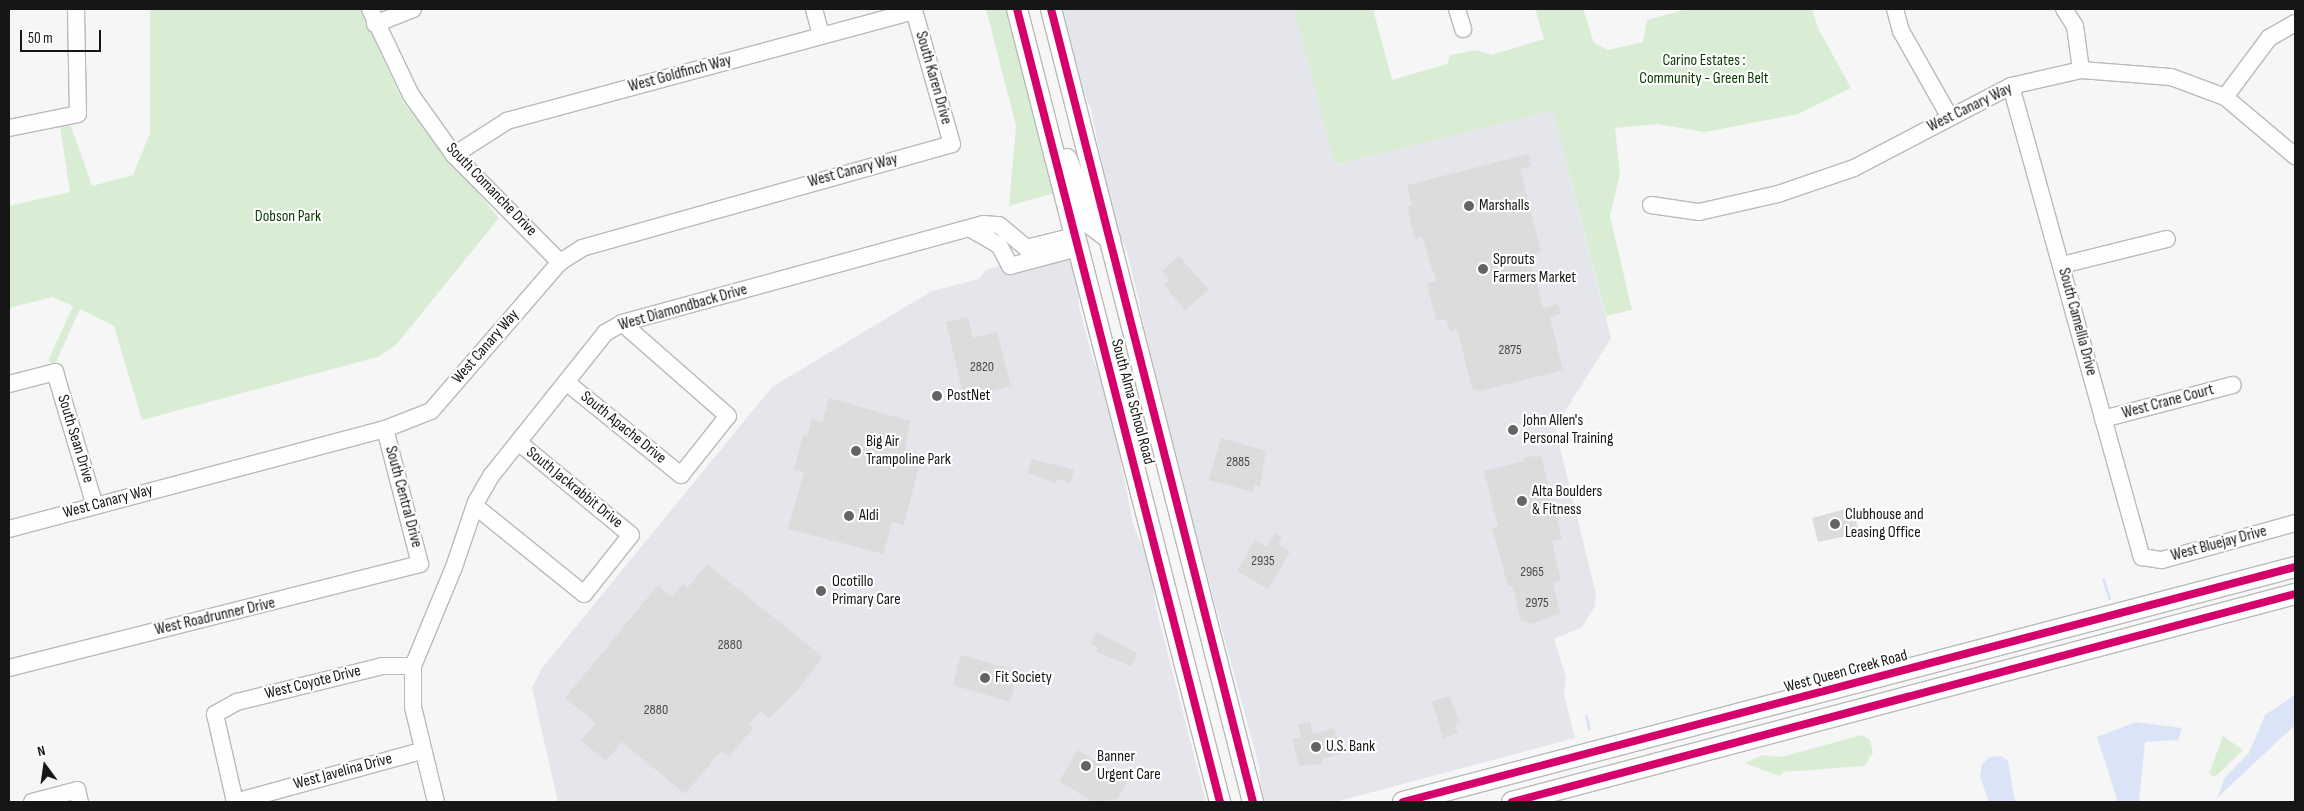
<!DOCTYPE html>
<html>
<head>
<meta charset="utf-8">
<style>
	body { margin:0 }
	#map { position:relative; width:2304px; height:811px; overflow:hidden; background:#f6f6f7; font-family:"Sofia Sans Condensed",sans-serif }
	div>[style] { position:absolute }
	.built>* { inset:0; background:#e4e6eb }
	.green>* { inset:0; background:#d9edd5 }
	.water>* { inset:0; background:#dae4f6 }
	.stream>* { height:3px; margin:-1.5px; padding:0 1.5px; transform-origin:1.5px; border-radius:1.5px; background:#dae4f6 }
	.building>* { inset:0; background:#dcdcdc }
	.roads { filter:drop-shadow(1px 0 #bababb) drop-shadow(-1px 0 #bababb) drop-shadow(0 1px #bababb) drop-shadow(0 -1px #bababb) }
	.minor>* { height:16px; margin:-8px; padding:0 8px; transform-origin:8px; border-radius:8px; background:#fefefe }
	.major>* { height:20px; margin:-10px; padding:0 10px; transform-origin:10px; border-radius:10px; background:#fefefe }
	.cycleway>* { height:8px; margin:-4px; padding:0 4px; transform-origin:4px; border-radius:4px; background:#d6006c }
	.dots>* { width:14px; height:14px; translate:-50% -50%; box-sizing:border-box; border:2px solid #fff; border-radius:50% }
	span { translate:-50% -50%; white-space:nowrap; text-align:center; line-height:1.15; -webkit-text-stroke:4.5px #fff; paint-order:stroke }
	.number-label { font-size:14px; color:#4a4a4a }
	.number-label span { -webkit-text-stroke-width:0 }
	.park-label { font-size:16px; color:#093800 }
	.street-label { font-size:16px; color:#161617 }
	.poi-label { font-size:16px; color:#161617 }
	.left { translate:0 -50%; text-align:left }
	.frame { position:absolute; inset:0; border:10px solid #161617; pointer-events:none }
	.north { position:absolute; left:20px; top:741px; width:50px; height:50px; -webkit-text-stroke:4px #fff; paint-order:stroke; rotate:346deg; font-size:14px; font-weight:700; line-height:20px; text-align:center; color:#161617 }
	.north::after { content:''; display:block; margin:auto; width:18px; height:22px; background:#161617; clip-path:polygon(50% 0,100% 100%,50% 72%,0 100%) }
	.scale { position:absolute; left:20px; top:30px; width:81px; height:22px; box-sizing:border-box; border:2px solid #161617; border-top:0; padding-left:6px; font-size:15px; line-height:18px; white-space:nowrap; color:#161617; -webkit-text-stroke:4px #fff; paint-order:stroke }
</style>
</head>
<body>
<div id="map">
	<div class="built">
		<div style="clip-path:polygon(1060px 9px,1294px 9px,1336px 165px,1553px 109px,1611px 338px,1555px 427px,1596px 594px,1595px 606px,1582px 627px,1554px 639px,1566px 677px,1564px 694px,1575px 738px,1335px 802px,1262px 802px,1259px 766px,1154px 379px,1139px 301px,1127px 252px,1114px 222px,1091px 109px,1074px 67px)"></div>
		<div style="clip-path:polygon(1068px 242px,1077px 272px,1079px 306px,1092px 357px,1108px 394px,1133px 524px,1152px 569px,1155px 604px,1206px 802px,558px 802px,532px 688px,542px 668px,772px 387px,932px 291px,979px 279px,986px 270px)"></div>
	</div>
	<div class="green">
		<div style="clip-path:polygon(150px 9px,360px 9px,403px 102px,499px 218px,396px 345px,378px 357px,142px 420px,114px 326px,80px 309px,55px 364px,48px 361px,73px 306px,52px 297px,9px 308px,9px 206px,70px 192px,60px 126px,71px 126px,92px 186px,133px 175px,150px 133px)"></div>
		<div style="clip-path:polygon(986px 9px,1007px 9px,1054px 193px,1009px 206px,1016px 126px)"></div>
		<div style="clip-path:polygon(1294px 9px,1373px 9px,1392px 80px,1447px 64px,1450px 55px,1477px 50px,1491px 55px,1544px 39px,1535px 9px,1583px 9px,1594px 43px,1608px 50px,1643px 42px,1647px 20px,1687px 9px,1812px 9px,1818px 28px,1851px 88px,1798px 114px,1705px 132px,1657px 124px,1615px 128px,1620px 174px,1610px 216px,1632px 310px,1606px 316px,1553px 110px,1335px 165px)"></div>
		<div style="clip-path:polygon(1862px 735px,1870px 740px,1873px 753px,1864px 766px,1784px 772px,1779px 776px,1745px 763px,1763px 755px,1781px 757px)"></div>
		<div style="clip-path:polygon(2223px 736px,2243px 750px,2215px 777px,2209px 774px)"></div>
	</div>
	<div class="water">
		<div style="clip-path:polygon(2295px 695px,2295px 725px,2217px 798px,2225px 777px,2249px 753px,2265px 715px)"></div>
		<div style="clip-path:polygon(2136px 722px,2182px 728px,2178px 740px,2145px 742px,2139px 802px,2118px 802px,2097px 737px)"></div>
		<div style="clip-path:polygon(2001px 756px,2008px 761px,2015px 802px,1989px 802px,1980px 777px,1982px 764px,1989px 757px)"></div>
	</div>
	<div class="stream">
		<div style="left:2103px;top:579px;width:20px;rotate:72deg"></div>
		<div style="left:1586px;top:716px;width:13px;rotate:77deg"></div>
	</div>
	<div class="building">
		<div style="clip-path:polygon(1529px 154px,1531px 166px,1520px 169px,1541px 251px,1530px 257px,1543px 308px,1558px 304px,1561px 314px,1550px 317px,1563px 370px,1480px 391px,1472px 389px,1457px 329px,1450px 331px,1446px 319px,1436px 321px,1427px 283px,1436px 281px,1422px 237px,1415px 238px,1407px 207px,1412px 205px,1407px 185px)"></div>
		<div style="clip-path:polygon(1179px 256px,1209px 290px,1185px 310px,1164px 285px,1170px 280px,1162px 271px)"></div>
		<div style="clip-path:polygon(968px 317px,973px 338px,997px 332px,1011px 386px,964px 398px,946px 322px)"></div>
		<div style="clip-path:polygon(829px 398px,910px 421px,905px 449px,922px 454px,904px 525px,892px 522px,884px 554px,788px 529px,804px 472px,794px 469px,803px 435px,807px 436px,812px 419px,822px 422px)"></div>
		<div style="clip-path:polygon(1221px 438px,1266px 451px,1260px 487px,1255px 485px,1253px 492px,1209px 480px)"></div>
		<div style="clip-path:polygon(1541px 456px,1562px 539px,1552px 541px,1561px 581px,1553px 583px,1560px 613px,1532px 624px,1521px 621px,1512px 585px,1508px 586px,1492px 528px,1498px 526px,1484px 471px,1525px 461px,1524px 457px)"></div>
		<div style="clip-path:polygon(1032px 459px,1074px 470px,1070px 483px,1057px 479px,1056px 483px,1028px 473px)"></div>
		<div style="clip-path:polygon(1853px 507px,1858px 528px,1845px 532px,1847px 536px,1818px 542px,1812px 518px)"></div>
		<div style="clip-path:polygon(1275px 533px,1282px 537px,1278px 544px,1290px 552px,1268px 589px,1237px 571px,1255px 540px,1266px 547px)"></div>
		<div style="clip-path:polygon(707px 564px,823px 657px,798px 690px,769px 718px,761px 711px,749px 724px,753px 728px,729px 757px,721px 751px,685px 794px,622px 742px,606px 761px,581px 741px,596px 723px,565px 698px,658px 585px,672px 597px,683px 584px,687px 588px)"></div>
		<div style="clip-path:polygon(1096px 632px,1137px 653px,1131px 666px,1096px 652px,1098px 648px,1091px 644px)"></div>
		<div style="clip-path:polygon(961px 655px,1018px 671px,1010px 702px,953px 685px)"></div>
		<div style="clip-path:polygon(1449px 696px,1460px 723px,1455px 724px,1458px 733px,1443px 738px,1432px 701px)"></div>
		<div style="clip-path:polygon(1310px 721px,1313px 734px,1334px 728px,1341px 754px,1322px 759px,1323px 764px,1299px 766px,1292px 739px,1301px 737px,1298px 725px)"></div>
		<div style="clip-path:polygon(1078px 750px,1128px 781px,1117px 799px,1093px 802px,1059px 781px)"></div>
	</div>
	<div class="roads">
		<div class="minor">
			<div style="left:370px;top:9px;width:95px;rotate:64.5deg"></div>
			<div style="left:411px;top:95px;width:74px;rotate:54.4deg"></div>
			<div style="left:454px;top:155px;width:151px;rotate:45.3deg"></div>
			<div style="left:814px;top:9px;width:27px;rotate:75deg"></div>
			<div style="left:1457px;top:9px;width:21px;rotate:73deg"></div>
			<div style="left:1895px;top:9px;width:23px;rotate:75deg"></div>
			<div style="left:1901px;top:31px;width:98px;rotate:60.5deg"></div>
			<div style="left:2064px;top:9px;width:20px;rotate:57deg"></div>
			<div style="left:2075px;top:26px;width:44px;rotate:82.2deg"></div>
			<div style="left:375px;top:24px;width:41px;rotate:-21.5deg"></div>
			<div style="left:2011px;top:86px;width:489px;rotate:74.5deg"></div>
			<div style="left:2142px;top:557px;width:20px;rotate:9deg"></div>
			<div style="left:2162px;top:560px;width:138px;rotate:-15.5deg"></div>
			<div style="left:2225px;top:97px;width:74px;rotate:-53.3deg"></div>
			<div style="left:2269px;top:38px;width:30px;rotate:-30deg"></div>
			<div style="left:9px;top:128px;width:70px;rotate:-11.5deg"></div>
			<div style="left:78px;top:114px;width:105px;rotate:-91.1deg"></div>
			<div style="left:1651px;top:205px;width:49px;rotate:8.3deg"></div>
			<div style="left:1699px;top:212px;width:81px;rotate:-12.8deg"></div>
			<div style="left:1778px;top:194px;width:80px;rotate:-18.9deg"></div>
			<div style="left:1854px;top:168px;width:177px;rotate:-27.6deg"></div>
			<div style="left:2011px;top:86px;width:72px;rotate:-12.9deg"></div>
			<div style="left:2081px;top:70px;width:90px;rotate:4.4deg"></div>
			<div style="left:2171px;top:77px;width:58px;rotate:20.3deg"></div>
			<div style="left:2225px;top:97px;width:92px;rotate:40.1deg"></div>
			<div style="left:971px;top:229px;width:32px;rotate:30deg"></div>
			<div style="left:999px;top:245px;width:24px;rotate:62deg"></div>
			<div style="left:1010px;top:266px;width:70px;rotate:-14.8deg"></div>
			<div style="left:2062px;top:265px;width:108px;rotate:-13.9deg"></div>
			<div style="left:566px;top:382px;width:148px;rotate:39deg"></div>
			<div style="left:681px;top:475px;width:75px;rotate:-51.5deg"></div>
			<div style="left:728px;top:416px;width:141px;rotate:-138.7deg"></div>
			<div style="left:9px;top:384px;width:48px;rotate:-14.6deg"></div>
			<div style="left:55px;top:372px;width:140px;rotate:73.4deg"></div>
			<div style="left:2103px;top:419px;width:134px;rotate:-14.7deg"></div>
			<div style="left:475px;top:506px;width:140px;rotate:38.9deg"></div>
			<div style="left:584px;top:594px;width:75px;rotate:-51.5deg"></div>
			<div style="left:631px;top:535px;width:146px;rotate:-140.5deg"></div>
			<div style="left:9px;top:529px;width:389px;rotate:-14.9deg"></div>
			<div style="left:385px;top:429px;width:49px;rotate:-21.4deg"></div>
			<div style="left:431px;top:411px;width:197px;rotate:-49.1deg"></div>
			<div style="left:560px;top:262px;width:26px;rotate:-32deg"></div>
			<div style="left:582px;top:248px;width:384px;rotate:-15.7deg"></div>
			<div style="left:952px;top:144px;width:138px;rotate:-105.9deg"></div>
			<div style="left:914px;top:11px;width:422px;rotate:164.9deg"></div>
			<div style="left:507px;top:121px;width:63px;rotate:147.3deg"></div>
			<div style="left:9px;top:668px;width:424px;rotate:-14.2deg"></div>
			<div style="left:420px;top:564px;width:139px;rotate:-104.5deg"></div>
			<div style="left:32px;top:802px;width:47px;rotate:-14.9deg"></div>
			<div style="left:77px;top:790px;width:12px;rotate:76deg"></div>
			<div style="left:235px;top:802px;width:90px;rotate:-102.8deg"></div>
			<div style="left:215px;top:714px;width:25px;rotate:-29deg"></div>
			<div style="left:237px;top:702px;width:149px;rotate:-13.9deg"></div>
			<div style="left:382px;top:666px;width:31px"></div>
			<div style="left:235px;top:802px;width:194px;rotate:-15.3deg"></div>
			<div style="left:436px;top:802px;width:98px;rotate:-103.6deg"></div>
			<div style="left:413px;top:707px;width:41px;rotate:-90deg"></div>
			<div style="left:413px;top:666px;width:107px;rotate:-67.5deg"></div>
			<div style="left:454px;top:567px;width:69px;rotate:-71.3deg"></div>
			<div style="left:476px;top:502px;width:30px;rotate:-60deg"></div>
			<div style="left:491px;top:476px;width:183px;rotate:-51.4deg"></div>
			<div style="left:605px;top:333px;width:20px;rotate:-30deg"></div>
			<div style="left:622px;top:323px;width:374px;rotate:-15.3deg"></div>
			<div style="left:983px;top:224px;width:16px;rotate:4deg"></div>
			<div style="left:999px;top:225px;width:35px;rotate:40deg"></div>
			<div style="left:1026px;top:248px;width:50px;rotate:-13.8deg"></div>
		</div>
		<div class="major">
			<div style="left:1017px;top:9px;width:819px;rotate:75.64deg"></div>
			<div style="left:1051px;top:9px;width:818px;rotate:75.71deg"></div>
			<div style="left:1067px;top:159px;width:71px;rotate:69.3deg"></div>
			<div style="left:1092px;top:225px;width:23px;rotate:38deg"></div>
			<div style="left:1403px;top:802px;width:922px;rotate:-14.76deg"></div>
			<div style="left:1512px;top:802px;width:810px;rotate:-14.88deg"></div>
		</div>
	</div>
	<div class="cycleway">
		<div style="left:1017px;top:9px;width:819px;rotate:75.64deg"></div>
		<div style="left:1051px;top:9px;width:818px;rotate:75.71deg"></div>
		<div style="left:1403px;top:802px;width:922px;rotate:-14.76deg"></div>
		<div style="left:1512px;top:802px;width:810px;rotate:-14.88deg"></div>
	</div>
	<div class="dots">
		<div style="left:1469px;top:206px;background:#646465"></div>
		<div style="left:1483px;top:269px;background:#646465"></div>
		<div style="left:937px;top:396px;background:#646465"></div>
		<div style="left:1513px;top:430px;background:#646465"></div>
		<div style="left:856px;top:451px;background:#646465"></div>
		<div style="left:1522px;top:501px;background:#646465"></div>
		<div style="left:849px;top:516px;background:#646465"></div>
		<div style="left:1835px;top:524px;background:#646465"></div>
		<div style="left:821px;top:591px;background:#646465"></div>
		<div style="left:985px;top:678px;background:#646465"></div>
		<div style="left:1316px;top:747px;background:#646465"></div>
		<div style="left:1086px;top:766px;background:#646465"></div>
	</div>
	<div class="number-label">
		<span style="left:1510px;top:350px">2875</span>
		<span style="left:982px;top:367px">2820</span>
		<span style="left:1238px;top:462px">2885</span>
		<span style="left:1263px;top:561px">2935</span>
		<span style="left:1532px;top:572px">2965</span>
		<span style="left:1537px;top:603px">2975</span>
		<span style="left:730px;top:645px">2880</span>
		<span style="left:656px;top:710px">2880</span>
	</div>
	<div class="park-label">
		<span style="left:1704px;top:70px">Carino Estates :<br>Community - Green Belt</span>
		<span style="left:288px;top:217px">Dobson Park</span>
	</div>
	<div class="street-label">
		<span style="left:680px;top:74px;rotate:-15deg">West Goldfinch Way</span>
		<span style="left:933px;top:78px;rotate:74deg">South Karen Drive</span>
		<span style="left:1970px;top:108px;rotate:-26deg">West Canary Way</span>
		<span style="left:853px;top:171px;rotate:-15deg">West Canary Way</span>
		<span style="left:491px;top:190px;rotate:46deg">South Comanche Drive</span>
		<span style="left:683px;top:308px;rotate:-16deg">West Diamondback Drive</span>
		<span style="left:2077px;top:322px;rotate:75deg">South Camellia Drive</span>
		<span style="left:486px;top:347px;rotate:-49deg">West Canary Way</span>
		<span style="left:1132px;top:402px;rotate:75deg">South Alma School Road</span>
		<span style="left:2168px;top:402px;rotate:-15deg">West Crane Court</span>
		<span style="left:623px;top:428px;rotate:39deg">South Apache Drive</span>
		<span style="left:75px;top:439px;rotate:73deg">South Sean Drive</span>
		<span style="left:574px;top:488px;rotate:39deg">South Jackrabbit Drive</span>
		<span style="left:403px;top:497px;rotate:75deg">South Central Drive</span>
		<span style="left:108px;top:502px;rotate:-15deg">West Canary Way</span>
		<span style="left:2219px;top:544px;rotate:-15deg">West Bluejay Drive</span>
		<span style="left:215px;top:617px;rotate:-13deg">West Roadrunner Drive</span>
		<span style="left:1846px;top:672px;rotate:-15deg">West Queen Creek Road</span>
		<span style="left:313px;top:683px;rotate:-14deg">West Coyote Drive</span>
		<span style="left:343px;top:772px;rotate:-15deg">West Javelina Drive</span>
	</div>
	<div class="poi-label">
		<span class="left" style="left:1479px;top:206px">Marshalls</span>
		<span class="left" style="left:1493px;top:269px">Sprouts<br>Farmers Market</span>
		<span class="left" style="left:947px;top:396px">PostNet</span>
		<span class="left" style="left:1523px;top:430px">John Allen's<br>Personal Training</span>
		<span class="left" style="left:866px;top:451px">Big Air<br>Trampoline Park</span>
		<span class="left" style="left:1532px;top:501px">Alta Boulders<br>&amp; Fitness</span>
		<span class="left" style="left:1845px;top:524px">Clubhouse and<br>Leasing Office</span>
		<span class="left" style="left:859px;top:516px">Aldi</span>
		<span class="left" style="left:832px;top:591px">Ocotillo<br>Primary Care</span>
		<span class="left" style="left:995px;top:678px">Fit Society</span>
		<span class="left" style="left:1326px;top:747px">U.S. Bank</span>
		<span class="left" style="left:1097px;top:766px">Banner<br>Urgent Care</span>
	</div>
	<div class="frame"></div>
	<div class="north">N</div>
	<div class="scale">50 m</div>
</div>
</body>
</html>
